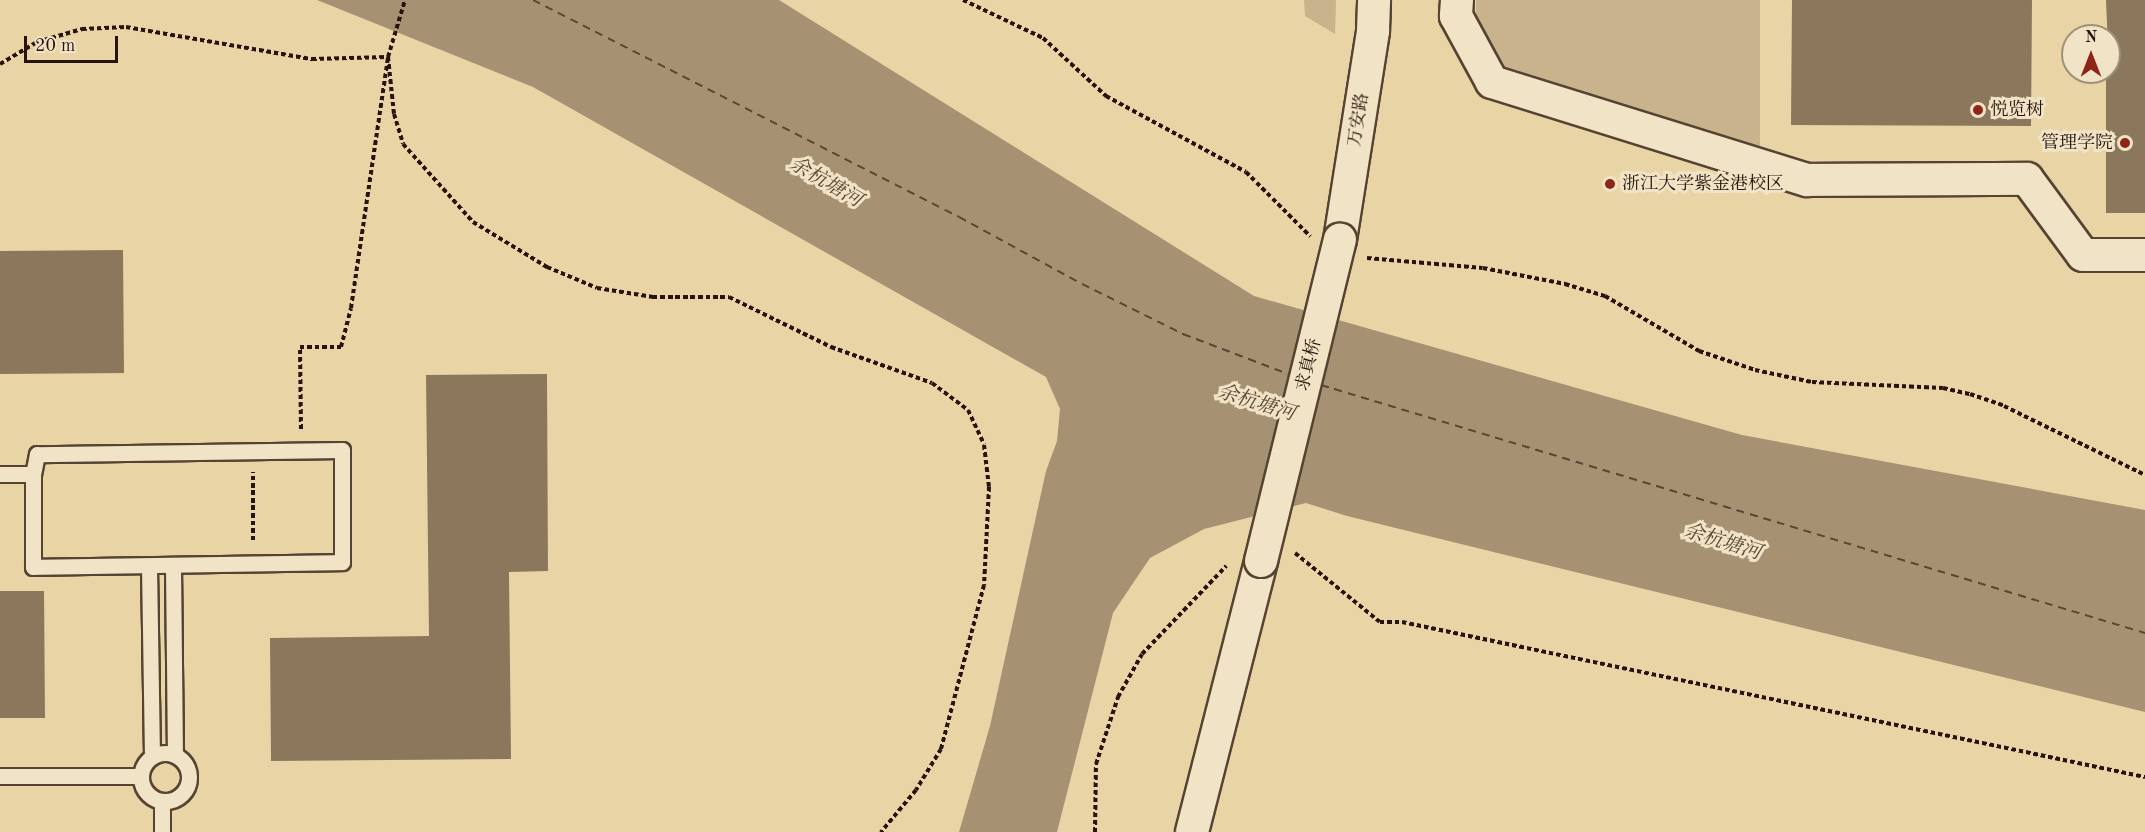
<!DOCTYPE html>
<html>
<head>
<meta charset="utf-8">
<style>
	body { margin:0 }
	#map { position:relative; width:2145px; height:832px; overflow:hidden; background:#e9d4a6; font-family:"Old Standard TT","Noto Serif SC",serif }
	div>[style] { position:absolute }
	.green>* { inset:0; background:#c8b38c }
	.water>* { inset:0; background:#a69272 }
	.ferry>* { height:1.5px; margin-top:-0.75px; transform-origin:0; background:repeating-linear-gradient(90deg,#594635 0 8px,transparent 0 14px) }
	.building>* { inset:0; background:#8b775c }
	.path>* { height:4px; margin-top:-2px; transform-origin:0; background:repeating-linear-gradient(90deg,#25130c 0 4.5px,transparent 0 7.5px) }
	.roads { filter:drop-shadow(2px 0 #564332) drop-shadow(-2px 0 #564332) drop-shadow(0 2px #564332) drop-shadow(0 -2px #564332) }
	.lane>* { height:15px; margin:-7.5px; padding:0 7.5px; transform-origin:7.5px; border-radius:7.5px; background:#f1e3c5 }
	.lane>.ring { margin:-7.5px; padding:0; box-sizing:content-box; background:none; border:15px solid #f1e3c5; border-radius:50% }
	.street>* { height:32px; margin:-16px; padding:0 16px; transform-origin:16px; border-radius:16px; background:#f1e3c5 }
	.bridges { filter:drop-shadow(2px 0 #564332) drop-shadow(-2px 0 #564332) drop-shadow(0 2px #564332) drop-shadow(0 -2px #564332) }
	.street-bridge>* { height:32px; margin:-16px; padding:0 16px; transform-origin:16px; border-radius:16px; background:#f1e3c5 }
	.dots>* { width:16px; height:16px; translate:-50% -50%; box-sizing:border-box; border:3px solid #f1e3c5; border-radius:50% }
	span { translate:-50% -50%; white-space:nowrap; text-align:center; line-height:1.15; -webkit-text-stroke:6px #f1e3c5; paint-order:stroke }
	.poi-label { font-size:18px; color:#25130c }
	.left { translate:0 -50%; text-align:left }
	.right { translate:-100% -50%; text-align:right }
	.street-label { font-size:18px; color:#25130c }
	.water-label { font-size:20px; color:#594635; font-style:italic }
	.north { position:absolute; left:2061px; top:24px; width:60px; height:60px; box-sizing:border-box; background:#f1e3c5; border:2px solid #9f907b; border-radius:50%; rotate:0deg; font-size:16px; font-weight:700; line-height:24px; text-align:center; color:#25130c }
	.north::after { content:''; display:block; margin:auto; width:21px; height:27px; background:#8f2418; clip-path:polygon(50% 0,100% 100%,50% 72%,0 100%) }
	.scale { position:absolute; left:24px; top:36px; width:94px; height:27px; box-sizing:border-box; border:3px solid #25130c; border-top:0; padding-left:8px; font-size:18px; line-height:21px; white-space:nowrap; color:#25130c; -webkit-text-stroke:4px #f1e3c5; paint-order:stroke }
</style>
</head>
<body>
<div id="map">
	<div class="green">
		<div style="clip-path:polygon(1304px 0,1336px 0,1335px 34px,1305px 16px)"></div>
		<div style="clip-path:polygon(1476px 0,1760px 0,1760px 149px,1509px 72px,1486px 48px,1476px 22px)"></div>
	</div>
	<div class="water">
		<div style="clip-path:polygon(317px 0,779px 0,1254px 296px,1742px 435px,2145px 510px,2145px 712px,1347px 516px,1306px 503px,1204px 529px,1150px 558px,1113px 613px,1057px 832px,959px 832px,990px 726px,1046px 471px,1057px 441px,1060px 409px,1046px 377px,533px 87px)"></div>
	</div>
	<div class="ferry">
		<div style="left:533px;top:0;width:478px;rotate:27deg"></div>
		<div style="left:959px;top:217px;width:140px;rotate:28.6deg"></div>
		<div style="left:1082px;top:284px;width:113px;rotate:26.3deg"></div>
		<div style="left:1183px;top:334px;width:116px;rotate:20.8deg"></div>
		<div style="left:1321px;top:385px;width:861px;rotate:16.75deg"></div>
	</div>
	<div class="building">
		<div style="clip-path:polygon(1792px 0,2032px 0,2031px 126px,1791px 125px)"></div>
		<div style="clip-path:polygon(2106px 0,2145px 0,2145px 213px,2106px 213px,2106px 72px,2109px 72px)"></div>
		<div style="clip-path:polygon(123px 250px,124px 373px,0 374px,0 251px)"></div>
		<div style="clip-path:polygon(547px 374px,548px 571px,509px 572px,511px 759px,271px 761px,270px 638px,429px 636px,426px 375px)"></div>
		<div style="clip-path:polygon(0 591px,44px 591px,45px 718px,0 718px)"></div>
	</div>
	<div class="path">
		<div style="left:963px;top:0;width:89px;rotate:25.4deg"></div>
		<div style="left:1043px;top:38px;width:86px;rotate:42.6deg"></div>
		<div style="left:1106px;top:96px;width:159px;rotate:28.5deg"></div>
		<div style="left:1246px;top:172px;width:91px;rotate:45deg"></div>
		<div style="left:0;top:64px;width:43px;rotate:-30.7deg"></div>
		<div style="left:37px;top:42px;width:47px;rotate:-16.1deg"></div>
		<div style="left:82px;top:29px;width:44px;rotate:-2.6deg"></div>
		<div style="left:126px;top:27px;width:189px;rotate:9.8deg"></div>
		<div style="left:312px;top:59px;width:76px;rotate:-1.5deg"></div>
		<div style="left:388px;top:57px;width:57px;rotate:84deg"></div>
		<div style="left:394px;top:114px;width:31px;rotate:73deg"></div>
		<div style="left:403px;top:144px;width:105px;rotate:48.1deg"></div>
		<div style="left:473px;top:222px;width:87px;rotate:31.3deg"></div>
		<div style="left:547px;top:267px;width:54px;rotate:22.8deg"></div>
		<div style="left:597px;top:288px;width:57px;rotate:9.1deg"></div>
		<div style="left:653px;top:297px;width:76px"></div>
		<div style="left:729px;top:297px;width:114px;rotate:26.1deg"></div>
		<div style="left:831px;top:347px;width:107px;rotate:19.6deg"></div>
		<div style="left:932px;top:383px;width:45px;rotate:36.9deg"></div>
		<div style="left:968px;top:410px;width:38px;rotate:65deg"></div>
		<div style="left:984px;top:445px;width:42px;rotate:83.2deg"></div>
		<div style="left:989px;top:487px;width:98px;rotate:92.9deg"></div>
		<div style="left:984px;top:585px;width:170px;rotate:104.7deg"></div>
		<div style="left:941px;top:749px;width:48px;rotate:121.4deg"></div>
		<div style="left:916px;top:790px;width:55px;rotate:129.8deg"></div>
		<div style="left:1367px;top:258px;width:116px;rotate:4.9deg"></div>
		<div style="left:1483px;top:268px;width:84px;rotate:11deg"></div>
		<div style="left:1565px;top:284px;width:42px;rotate:16.7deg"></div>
		<div style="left:1605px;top:296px;width:109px;rotate:30.3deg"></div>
		<div style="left:1699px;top:351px;width:59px;rotate:18.7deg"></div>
		<div style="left:1755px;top:370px;width:58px;rotate:11.9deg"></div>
		<div style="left:1812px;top:382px;width:131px;rotate:2.6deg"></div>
		<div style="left:1943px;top:388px;width:28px;rotate:13deg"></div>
		<div style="left:1970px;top:394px;width:36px;rotate:19deg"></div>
		<div style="left:2004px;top:406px;width:157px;rotate:26.1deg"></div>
		<div style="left:301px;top:429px;width:82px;rotate:-90.7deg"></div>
		<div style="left:300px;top:347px;width:41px"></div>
		<div style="left:341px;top:347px;width:40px;rotate:-75.6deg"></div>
		<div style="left:351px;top:308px;width:254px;rotate:-81.6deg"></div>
		<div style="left:388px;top:57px;width:59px;rotate:-73.4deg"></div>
		<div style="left:253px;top:540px;width:68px;rotate:-90deg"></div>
		<div style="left:1295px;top:553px;width:109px;rotate:39.1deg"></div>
		<div style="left:1380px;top:622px;width:22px"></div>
		<div style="left:1402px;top:622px;width:759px;rotate:11.78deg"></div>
		<div style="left:1095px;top:832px;width:68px;rotate:-89.2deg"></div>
		<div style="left:1096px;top:764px;width:71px;rotate:-71.8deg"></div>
		<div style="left:1118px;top:697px;width:49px;rotate:-60.8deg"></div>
		<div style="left:1142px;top:654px;width:122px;rotate:-46.3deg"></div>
	</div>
	<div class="roads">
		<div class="lane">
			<div style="left:0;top:474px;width:33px"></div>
			<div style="left:33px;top:474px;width:93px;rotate:90deg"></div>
			<div style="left:33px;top:567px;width:309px;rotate:-0.9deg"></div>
			<div style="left:342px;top:562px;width:112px;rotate:-90deg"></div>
			<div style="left:342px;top:450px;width:305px;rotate:179.2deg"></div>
			<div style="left:37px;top:454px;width:20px;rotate:101deg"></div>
			<div style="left:149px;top:566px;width:190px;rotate:89.1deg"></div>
			<div style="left:173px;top:566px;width:189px;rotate:89.4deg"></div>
			<div class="ring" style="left:141px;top:753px;width:33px;height:33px"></div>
			<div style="left:0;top:776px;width:140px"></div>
			<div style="left:162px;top:832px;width:31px;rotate:-90deg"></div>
		</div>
		<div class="street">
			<div style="left:1457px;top:0;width:16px;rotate:94deg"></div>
			<div style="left:1456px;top:16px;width:75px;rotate:61.4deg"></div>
			<div style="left:1492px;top:82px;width:330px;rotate:17.3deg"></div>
			<div style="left:1807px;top:180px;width:220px;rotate:-0.3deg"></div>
			<div style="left:2027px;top:179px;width:94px;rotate:53.6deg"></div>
			<div style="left:2083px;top:255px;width:62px"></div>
			<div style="left:1340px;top:240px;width:212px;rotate:-81deg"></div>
			<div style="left:1373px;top:31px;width:31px;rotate:-88deg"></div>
			<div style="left:1192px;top:832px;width:280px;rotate:-75.7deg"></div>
		</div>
	</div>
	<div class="bridges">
		<div class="street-bridge">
			<div style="left:1261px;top:561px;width:331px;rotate:-76.2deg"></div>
		</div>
	</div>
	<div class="dots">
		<div style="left:1978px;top:110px;background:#8f2418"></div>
		<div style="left:2125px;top:143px;background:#8f2418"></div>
		<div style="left:1610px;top:184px;background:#8f2418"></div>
	</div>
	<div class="poi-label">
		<span class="left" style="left:1990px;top:110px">悦览树</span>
		<span class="right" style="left:2113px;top:143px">管理学院</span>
		<span class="left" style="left:1622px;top:184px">浙江大学紫金港校区</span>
	</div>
	<div class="street-label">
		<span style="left:1359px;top:120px;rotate:-81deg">万安路</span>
		<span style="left:1309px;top:365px;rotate:-76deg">求真桥</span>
	</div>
	<div class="water-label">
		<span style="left:825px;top:183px;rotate:30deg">余杭塘河</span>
		<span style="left:1256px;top:404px;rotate:17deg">余杭塘河</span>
		<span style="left:1722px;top:543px;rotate:17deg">余杭塘河</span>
	</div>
	<div class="north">N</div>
	<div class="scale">20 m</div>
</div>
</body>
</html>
